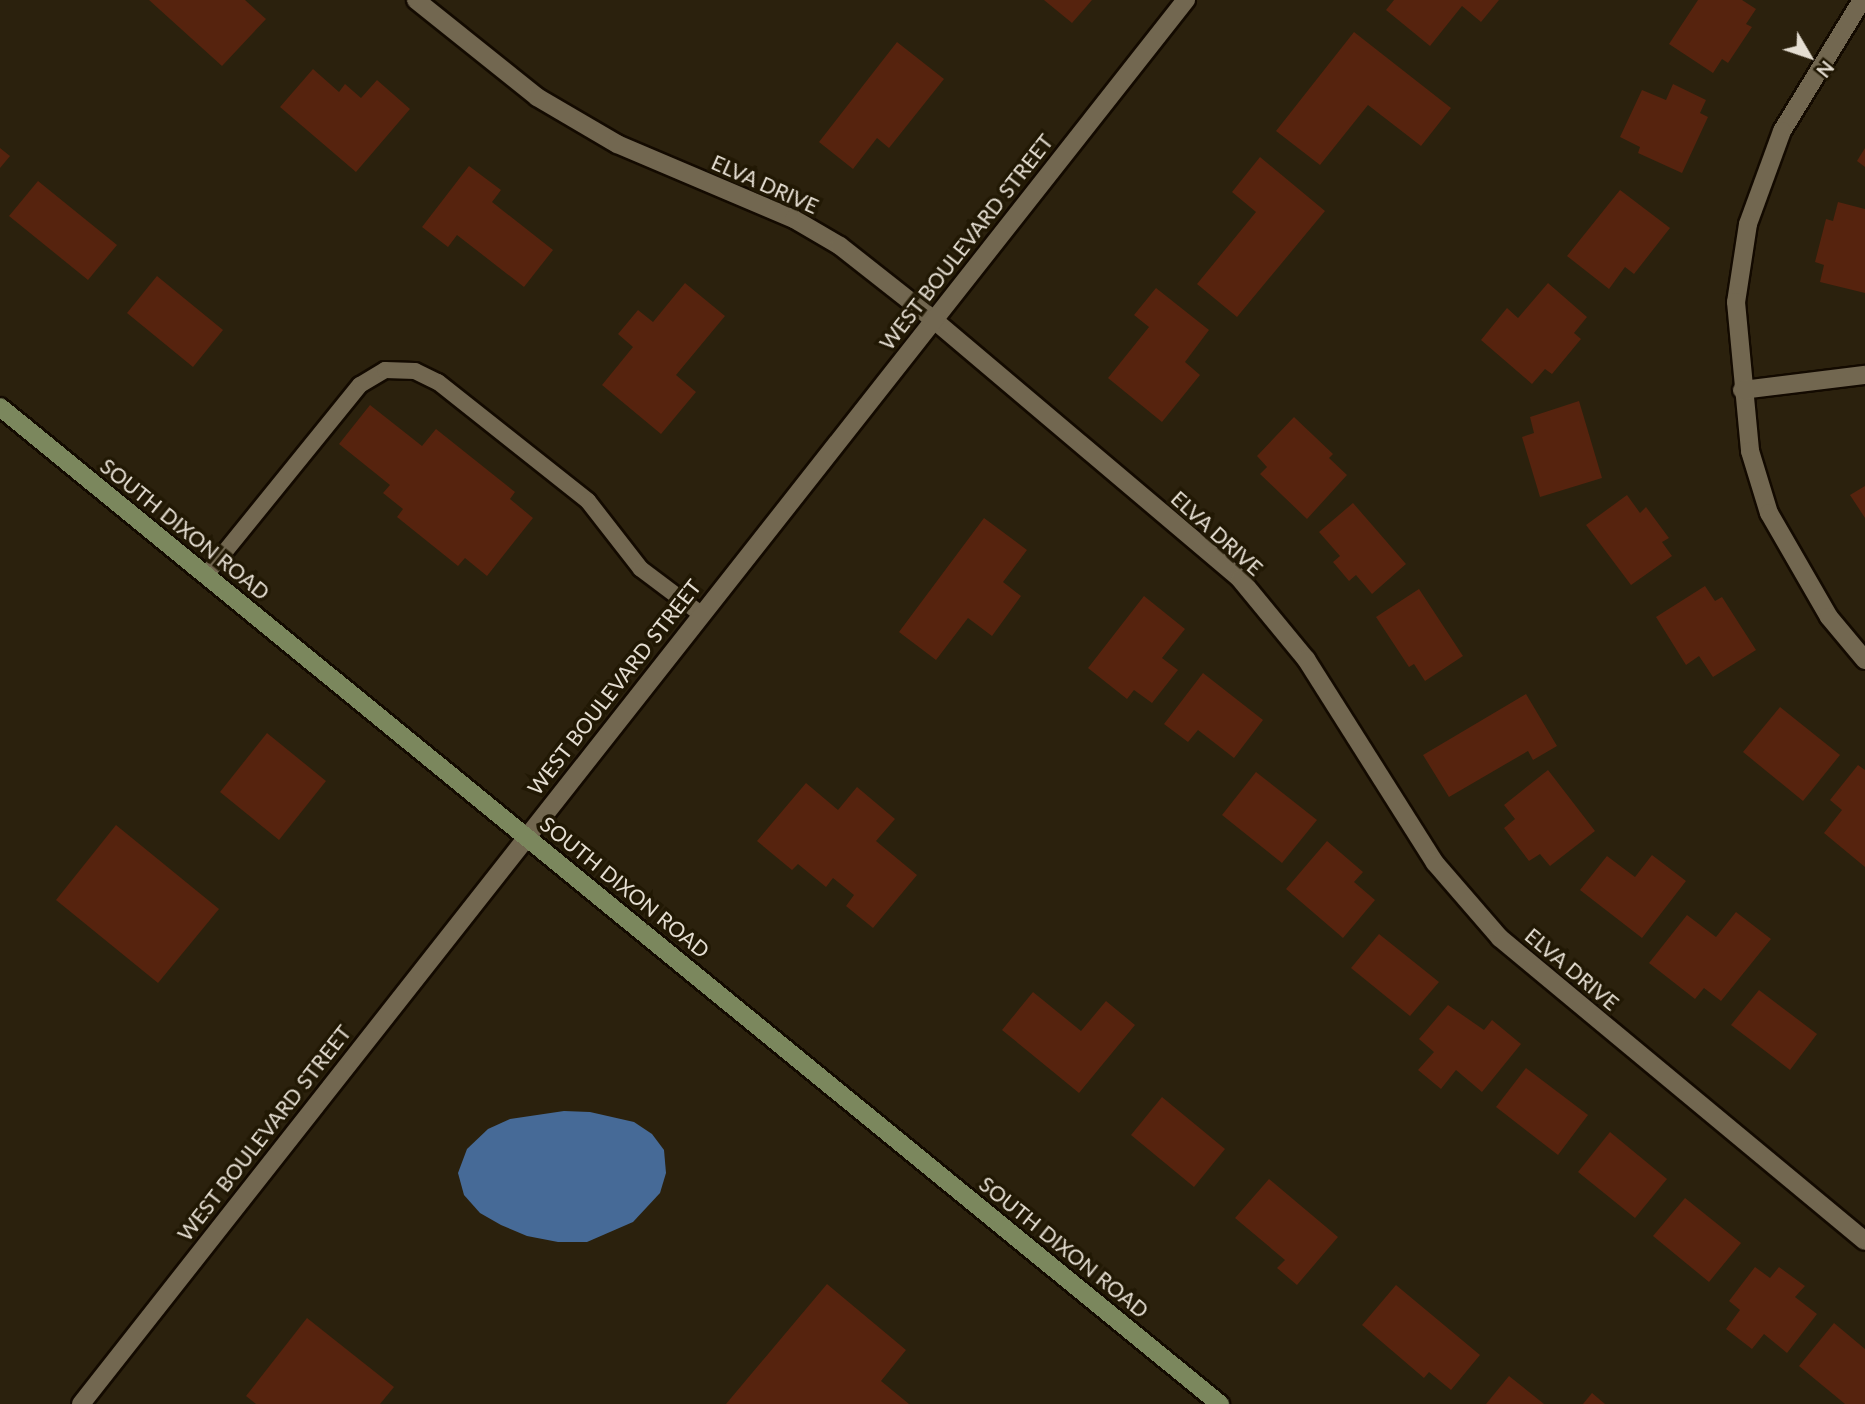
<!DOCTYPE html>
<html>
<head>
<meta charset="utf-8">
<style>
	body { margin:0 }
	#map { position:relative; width:1865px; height:1404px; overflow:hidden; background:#2b210d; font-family:Lato,sans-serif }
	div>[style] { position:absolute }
	.water>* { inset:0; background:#466a97 }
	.building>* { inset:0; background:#56230e }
	.roads { filter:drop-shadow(2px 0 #130a00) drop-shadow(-2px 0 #130a00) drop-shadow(0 2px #130a00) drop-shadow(0 -2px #130a00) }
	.lane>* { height:16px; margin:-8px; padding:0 8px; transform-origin:8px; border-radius:8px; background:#726750 }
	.street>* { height:18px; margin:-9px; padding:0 9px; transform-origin:9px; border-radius:9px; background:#726750 }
	.secondary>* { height:18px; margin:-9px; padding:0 9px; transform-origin:9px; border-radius:9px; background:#7b875d }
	span { translate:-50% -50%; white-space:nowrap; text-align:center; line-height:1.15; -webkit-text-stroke:7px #211804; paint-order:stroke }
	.street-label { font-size:21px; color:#e5ded2 }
	.north { position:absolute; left:1774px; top:21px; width:70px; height:70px; -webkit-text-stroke:5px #211804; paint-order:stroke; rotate:129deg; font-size:19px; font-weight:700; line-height:28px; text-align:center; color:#e5ded2 }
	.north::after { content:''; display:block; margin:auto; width:24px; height:32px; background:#e5ded2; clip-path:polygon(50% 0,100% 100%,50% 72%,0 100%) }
</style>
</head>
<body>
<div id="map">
	<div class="water">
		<div style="clip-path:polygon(564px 1111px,590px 1112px,634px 1122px,652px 1134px,664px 1150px,666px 1173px,660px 1193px,633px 1222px,587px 1242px,558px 1242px,527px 1236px,501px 1225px,480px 1213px,464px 1195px,458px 1173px,467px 1149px,488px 1129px,510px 1119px)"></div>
	</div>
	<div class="building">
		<div style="clip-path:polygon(149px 0,245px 0,266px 19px,222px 66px)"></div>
		<div style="clip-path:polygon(1044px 0,1092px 0,1072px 23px)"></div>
		<div style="clip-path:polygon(1394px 0,1499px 0,1481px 22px,1462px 6px,1430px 46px,1386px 10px)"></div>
		<div style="clip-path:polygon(1698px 0,1742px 0,1756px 9px,1746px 24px,1752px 27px,1728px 63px,1722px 59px,1713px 73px,1669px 44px)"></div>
		<div style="clip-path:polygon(1354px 32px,1451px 108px,1421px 146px,1368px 105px,1320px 165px,1276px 131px)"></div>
		<div style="clip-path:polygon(897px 42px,944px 79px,889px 148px,877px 138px,853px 169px,819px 142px)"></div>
		<div style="clip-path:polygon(313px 69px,339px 92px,345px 84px,361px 98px,377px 80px,410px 109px,356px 172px,280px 107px)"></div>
		<div style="clip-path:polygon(1673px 84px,1706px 100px,1700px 113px,1708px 117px,1682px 173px,1638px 153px,1640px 147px,1620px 137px,1642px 90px,1666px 100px)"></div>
		<div style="clip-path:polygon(0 148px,10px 156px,0 168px)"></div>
		<div style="clip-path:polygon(1865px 148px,1865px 167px,1857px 161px)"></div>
		<div style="clip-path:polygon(1260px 157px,1325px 211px,1237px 317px,1197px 284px,1256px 212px,1232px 192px)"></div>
		<div style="clip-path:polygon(469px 166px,501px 190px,492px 202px,553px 250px,524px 287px,457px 235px,448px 247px,422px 227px)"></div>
		<div style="clip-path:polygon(38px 181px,117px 245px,88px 280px,9px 216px)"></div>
		<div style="clip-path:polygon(1620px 190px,1670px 228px,1634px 274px,1625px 267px,1609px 289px,1567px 256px)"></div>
		<div style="clip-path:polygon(1838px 202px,1865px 209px,1865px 293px,1820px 282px,1824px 265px,1815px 262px,1826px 219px,1833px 221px)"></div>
		<div style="clip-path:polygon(157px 276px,223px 330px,193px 367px,127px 313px)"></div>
		<div style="clip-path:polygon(685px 283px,725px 316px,676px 375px,696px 392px,661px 434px,602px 385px,633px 347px,618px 334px,638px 310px,653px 322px)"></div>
		<div style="clip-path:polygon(1548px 283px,1587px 317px,1574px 333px,1581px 339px,1552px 374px,1545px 369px,1532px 384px,1481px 340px,1507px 308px,1518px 318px)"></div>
		<div style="clip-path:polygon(1156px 288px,1209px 330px,1185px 362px,1200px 375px,1162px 422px,1108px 378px,1149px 327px,1134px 315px)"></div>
		<div style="clip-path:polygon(1579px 401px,1602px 478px,1540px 497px,1522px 437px,1534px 433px,1530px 417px)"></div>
		<div style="clip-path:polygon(370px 405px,422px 446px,436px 429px,515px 492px,510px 499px,533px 518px,487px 576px,465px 558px,458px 566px,397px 517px,403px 509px,383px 493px,390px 485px,339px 444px)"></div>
		<div style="clip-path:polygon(1294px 417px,1333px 454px,1329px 458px,1347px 475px,1307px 519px,1260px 474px,1267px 467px,1257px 456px)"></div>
		<div style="clip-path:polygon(1865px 486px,1865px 518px,1850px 495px)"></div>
		<div style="clip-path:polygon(1627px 495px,1640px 513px,1646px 507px,1669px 538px,1662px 542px,1672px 556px,1631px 585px,1586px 525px)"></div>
		<div style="clip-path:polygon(1353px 503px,1406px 564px,1372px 594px,1356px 575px,1349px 581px,1333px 562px,1340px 556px,1319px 532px)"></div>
		<div style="clip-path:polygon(984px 518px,1027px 550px,1003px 582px,1021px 596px,992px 636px,968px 618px,936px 660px,899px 632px)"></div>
		<div style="clip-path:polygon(1705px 586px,1715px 601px,1722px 597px,1756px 650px,1713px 677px,1699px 656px,1686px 665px,1656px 617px)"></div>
		<div style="clip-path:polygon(1419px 589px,1463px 656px,1425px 681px,1414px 664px,1409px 667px,1376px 617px)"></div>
		<div style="clip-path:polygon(1144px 596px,1185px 629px,1162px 658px,1178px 670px,1152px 703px,1134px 690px,1127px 699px,1088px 668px)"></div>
		<div style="clip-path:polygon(1203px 673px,1263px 720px,1234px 758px,1198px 730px,1188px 742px,1164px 724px)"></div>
		<div style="clip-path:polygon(1526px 694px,1557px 746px,1533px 760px,1528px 751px,1449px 797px,1423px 755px)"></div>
		<div style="clip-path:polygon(1780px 707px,1840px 755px,1803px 801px,1743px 752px)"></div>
		<div style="clip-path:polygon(267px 733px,326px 781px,279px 840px,220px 792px)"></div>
		<div style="clip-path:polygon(1858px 765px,1865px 770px,1865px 867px,1824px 833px,1842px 810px,1830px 800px)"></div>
		<div style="clip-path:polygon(1548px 770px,1595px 831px,1550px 866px,1540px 854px,1529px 861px,1504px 828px,1515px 819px,1504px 805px)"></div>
		<div style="clip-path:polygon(1256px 772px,1317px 820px,1282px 863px,1222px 815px)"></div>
		<div style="clip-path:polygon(806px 783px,838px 810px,857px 787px,895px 819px,876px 841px,917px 875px,873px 928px,846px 906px,854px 895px,833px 878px,826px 887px,798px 864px,792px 870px,757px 841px)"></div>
		<div style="clip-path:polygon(116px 825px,219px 909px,158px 983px,56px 900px)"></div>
		<div style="clip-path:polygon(1327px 841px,1363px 872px,1354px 882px,1375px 900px,1343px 938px,1286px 889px)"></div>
		<div style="clip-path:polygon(1652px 855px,1686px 881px,1642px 938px,1580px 890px,1607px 856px,1635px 877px)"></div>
		<div style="clip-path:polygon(1736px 912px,1771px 939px,1721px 1001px,1704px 988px,1695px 999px,1649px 963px,1687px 915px,1716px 937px)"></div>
		<div style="clip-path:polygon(1379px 934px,1439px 982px,1410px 1016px,1351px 968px)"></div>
		<div style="clip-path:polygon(1759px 990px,1817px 1034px,1790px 1070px,1731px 1025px)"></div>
		<div style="clip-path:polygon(1033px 992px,1081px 1031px,1106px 1001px,1135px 1025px,1079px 1093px,1002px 1030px)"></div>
		<div style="clip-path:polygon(1448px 1005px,1484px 1030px,1492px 1020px,1521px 1044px,1482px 1092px,1456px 1070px,1441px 1089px,1418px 1070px,1434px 1052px,1419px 1039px)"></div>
		<div style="clip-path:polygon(1526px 1068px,1588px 1115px,1558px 1155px,1496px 1107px)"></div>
		<div style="clip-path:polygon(1162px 1097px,1225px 1149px,1194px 1187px,1131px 1135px)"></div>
		<div style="clip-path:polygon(1610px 1132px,1667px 1179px,1635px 1218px,1578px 1172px)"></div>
		<div style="clip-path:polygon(1269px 1179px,1338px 1237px,1297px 1285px,1277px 1268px,1285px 1260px,1235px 1218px)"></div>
		<div style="clip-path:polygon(1685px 1198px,1741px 1243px,1709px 1282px,1653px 1236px)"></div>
		<div style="clip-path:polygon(1755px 1267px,1770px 1278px,1779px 1267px,1805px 1286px,1795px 1297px,1817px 1314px,1787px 1353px,1764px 1334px,1752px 1349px,1726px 1329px,1740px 1310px,1729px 1301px)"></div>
		<div style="clip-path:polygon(827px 1284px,906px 1350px,881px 1381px,909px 1404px,726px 1404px)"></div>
		<div style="clip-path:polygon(1396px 1285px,1480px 1355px,1451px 1390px,1429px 1372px,1424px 1378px,1362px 1325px)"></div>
		<div style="clip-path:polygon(307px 1318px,394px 1387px,380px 1404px,256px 1404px,246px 1396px)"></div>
		<div style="clip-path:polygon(1834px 1323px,1865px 1349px,1865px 1404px,1845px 1404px,1799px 1366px)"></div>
		<div style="clip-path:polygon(1509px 1376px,1544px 1404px,1486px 1404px)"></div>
		<div style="clip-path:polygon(1592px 1393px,1605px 1404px,1583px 1404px)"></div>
	</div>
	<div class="roads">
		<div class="lane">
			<div style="left:206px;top:575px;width:245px;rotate:-51deg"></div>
			<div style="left:360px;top:385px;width:29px;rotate:-31deg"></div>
			<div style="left:385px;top:370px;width:30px;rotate:2deg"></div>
			<div style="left:415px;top:371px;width:25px;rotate:26deg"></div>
			<div style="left:438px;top:382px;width:191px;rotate:38.4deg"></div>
			<div style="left:588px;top:501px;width:86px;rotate:52.1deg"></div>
			<div style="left:641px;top:569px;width:75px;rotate:36.9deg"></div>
		</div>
		<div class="street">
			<div style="left:416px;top:0;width:155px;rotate:38.7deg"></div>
			<div style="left:537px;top:97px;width:93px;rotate:30.4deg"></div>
			<div style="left:617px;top:144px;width:192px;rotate:23deg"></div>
			<div style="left:794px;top:219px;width:53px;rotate:30.4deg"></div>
			<div style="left:840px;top:246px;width:120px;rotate:38.2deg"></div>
			<div style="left:934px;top:320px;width:401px;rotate:40.2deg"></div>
			<div style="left:1240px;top:579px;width:104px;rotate:50.5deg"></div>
			<div style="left:1306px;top:659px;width:241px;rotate:57.7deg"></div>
			<div style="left:1435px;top:863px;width:99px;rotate:49.1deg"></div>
			<div style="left:1500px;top:938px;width:474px;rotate:39.7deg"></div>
			<div style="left:1862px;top:0;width:153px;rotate:121.4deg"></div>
			<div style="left:1782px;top:131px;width:99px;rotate:110.1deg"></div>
			<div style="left:1748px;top:224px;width:79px;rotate:98.7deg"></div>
			<div style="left:1736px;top:302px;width:150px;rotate:84.6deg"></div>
			<div style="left:1750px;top:451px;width:65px;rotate:73deg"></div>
			<div style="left:1769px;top:513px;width:120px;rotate:60deg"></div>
			<div style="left:1829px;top:617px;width:56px;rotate:50.1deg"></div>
			<div style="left:1742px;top:390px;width:124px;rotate:-7deg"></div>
			<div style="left:81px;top:1404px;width:1787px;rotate:-51.8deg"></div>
		</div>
		<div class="secondary">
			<div style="left:0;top:407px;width:1576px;rotate:39.26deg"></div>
		</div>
	</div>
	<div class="street-label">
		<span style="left:765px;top:184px;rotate:24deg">ELVA DRIVE</span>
		<span style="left:966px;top:242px;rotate:-52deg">WEST BOULEVARD STREET</span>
		<span style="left:185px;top:529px;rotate:39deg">SOUTH DIXON ROAD</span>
		<span style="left:1217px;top:533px;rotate:42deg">ELVA DRIVE</span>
		<span style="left:614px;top:687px;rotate:-52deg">WEST BOULEVARD STREET</span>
		<span style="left:625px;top:887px;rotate:39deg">SOUTH DIXON ROAD</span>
		<span style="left:1572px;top:969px;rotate:40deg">ELVA DRIVE</span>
		<span style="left:264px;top:1133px;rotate:-52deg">WEST BOULEVARD STREET</span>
		<span style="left:1064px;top:1247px;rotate:39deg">SOUTH DIXON ROAD</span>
	</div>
	<div class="north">N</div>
</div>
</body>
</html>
